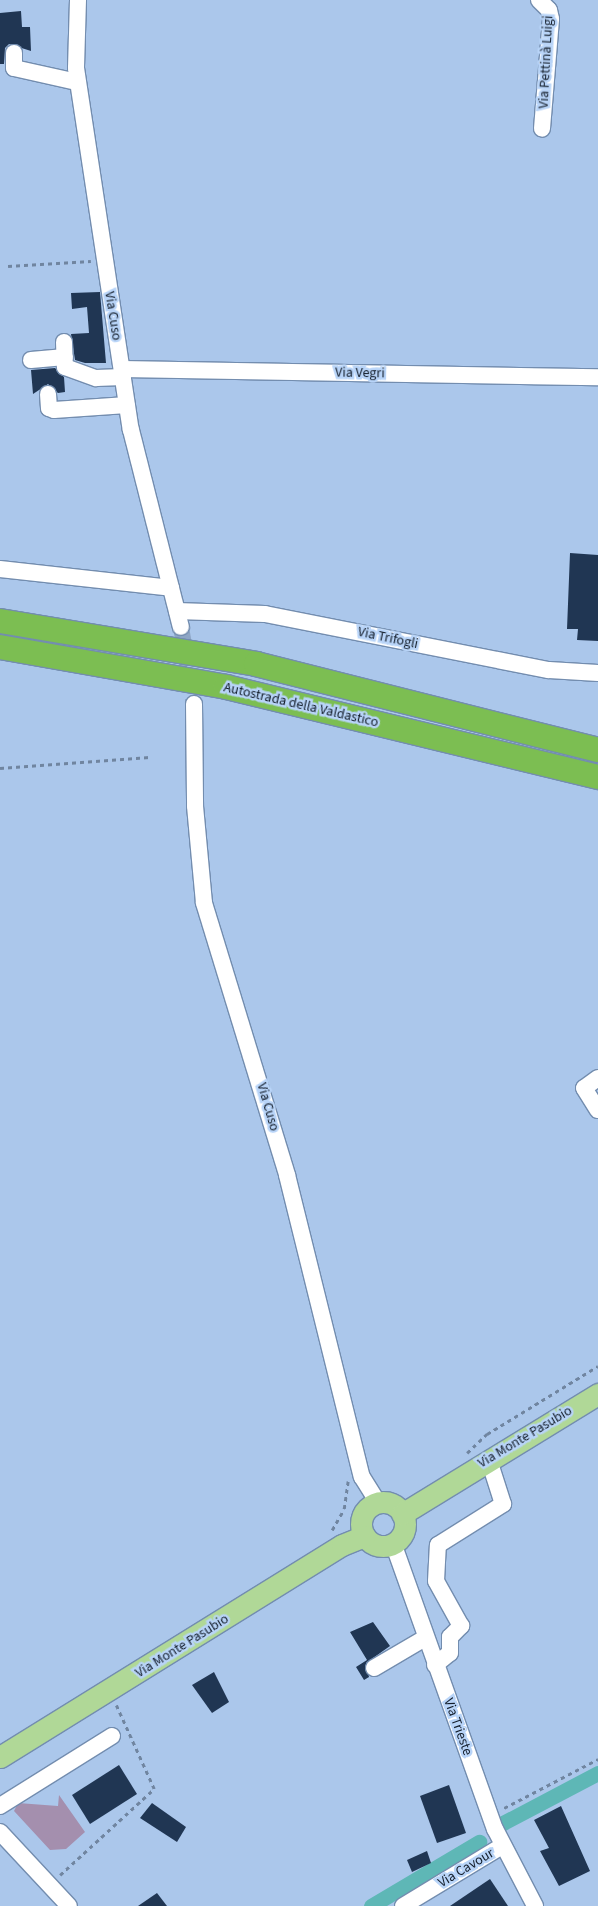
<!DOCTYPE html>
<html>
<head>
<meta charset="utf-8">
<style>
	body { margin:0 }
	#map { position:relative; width:598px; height:1906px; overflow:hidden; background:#abc7eb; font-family:"Source Sans 3",sans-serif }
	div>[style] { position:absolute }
	.green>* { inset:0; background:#a48fae }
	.canal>* { height:15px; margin:-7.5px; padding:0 7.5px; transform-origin:7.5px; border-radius:7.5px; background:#5eb7b6 }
	.building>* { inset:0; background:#203653 }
	.minor-tunnel>* { height:16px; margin-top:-8px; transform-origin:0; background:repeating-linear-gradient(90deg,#8da5c5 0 16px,transparent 0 24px) }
	.path>* { height:2.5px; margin-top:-1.25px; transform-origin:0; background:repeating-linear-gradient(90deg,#7085a0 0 4px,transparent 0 8px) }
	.roads { filter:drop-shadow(1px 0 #738daf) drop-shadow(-1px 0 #738daf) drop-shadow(0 1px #738daf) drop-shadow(0 -1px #738daf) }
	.minor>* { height:16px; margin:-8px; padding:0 8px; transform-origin:8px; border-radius:8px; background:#fff }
	.major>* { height:21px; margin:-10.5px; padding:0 10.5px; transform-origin:10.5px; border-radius:10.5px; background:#b0d897 }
	.major>.ring { margin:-10.5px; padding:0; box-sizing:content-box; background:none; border:21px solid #b0d897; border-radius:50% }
	.highway>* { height:24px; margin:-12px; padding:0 12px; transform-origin:12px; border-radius:12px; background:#7cbe52 }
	span { translate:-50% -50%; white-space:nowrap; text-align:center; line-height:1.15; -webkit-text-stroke:5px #b8d4f8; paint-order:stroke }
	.street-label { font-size:14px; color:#141e2b }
</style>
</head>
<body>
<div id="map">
	<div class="green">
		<div style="clip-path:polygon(59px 1795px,85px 1832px,66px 1849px,50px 1850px,14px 1811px,18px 1803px,58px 1806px)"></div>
	</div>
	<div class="canal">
		<div style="left:503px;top:1823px;width:107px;rotate:-27.8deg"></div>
		<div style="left:371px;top:1906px;width:126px;rotate:-30.7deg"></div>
	</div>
	<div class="building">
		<div style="clip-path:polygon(21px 11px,22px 27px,30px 27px,31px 51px,9px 44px,5px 48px,4px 64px,0 64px,0 13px)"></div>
		<div style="clip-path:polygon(100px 292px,106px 363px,85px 363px,75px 360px,71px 334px,89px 333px,87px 307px,72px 309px,71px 293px)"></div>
		<div style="clip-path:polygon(55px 368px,64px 377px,65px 392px,58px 393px,48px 384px,33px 394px,31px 370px)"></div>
		<div style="clip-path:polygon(570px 553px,598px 555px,598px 641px,577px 640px,578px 629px,567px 629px)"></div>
		<div style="clip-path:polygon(373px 1622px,390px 1646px,366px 1663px,369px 1677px,364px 1680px,356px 1667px,367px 1660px,350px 1632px)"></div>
		<div style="clip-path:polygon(214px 1672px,229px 1702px,212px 1713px,192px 1685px)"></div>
		<div style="clip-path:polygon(119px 1765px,137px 1794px,90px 1824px,72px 1795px)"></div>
		<div style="clip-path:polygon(449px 1785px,466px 1833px,437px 1843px,420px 1796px)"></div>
		<div style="clip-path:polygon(152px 1803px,186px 1827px,177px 1842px,140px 1818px)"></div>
		<div style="clip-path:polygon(561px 1806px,590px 1871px,559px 1886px,540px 1851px,549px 1848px,534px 1820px)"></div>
		<div style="clip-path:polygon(427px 1851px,431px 1863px,412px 1872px,407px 1860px)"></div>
		<div style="clip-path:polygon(490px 1879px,508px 1906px,450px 1906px)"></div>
		<div style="clip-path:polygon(157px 1893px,167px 1906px,138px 1906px)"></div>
	</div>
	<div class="minor-tunnel">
		<div style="left:181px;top:627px;width:78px;rotate:80.4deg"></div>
	</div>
	<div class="path">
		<div style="left:8px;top:266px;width:83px;rotate:-3.4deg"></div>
		<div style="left:0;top:768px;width:150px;rotate:-4.2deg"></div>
		<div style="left:467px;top:1453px;width:28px;rotate:-44deg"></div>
		<div style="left:487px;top:1434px;width:130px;rotate:-31.5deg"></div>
		<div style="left:332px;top:1530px;width:24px;rotate:-60deg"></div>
		<div style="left:344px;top:1509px;width:28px;rotate:-82deg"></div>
		<div style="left:504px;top:1808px;width:106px;rotate:-27.5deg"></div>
		<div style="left:60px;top:1875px;width:127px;rotate:-42.5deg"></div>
		<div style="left:154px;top:1789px;width:92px;rotate:-114.3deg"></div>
	</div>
	<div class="roads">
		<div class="minor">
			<div style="left:78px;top:0;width:68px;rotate:91.7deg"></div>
			<div style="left:76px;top:68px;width:366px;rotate:81.4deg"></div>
			<div style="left:131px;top:430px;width:203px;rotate:75.8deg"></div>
			<div style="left:539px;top:0;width:14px;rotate:45deg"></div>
			<div style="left:549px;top:10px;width:9px;rotate:77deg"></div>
			<div style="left:551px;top:19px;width:110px;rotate:94.7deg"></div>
			<div style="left:14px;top:53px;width:15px;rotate:90deg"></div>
			<div style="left:14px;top:68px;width:65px;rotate:12.5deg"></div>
			<div style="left:64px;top:342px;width:25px;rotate:88deg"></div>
			<div style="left:65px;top:367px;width:33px;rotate:20deg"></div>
			<div style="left:96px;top:378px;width:27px;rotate:-2deg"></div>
			<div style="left:31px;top:360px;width:34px;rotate:-5deg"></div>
			<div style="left:122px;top:369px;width:476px;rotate:1deg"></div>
			<div style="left:48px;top:394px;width:14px;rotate:86deg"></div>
			<div style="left:49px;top:408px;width:5px;rotate:22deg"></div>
			<div style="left:54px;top:410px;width:73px;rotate:-3.9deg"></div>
			<div style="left:0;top:569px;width:172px;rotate:6.3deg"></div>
			<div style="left:177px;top:611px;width:88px;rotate:2deg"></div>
			<div style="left:265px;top:614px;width:289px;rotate:11.2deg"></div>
			<div style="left:549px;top:670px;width:49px;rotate:3.5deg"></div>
			<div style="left:194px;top:704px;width:102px;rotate:89.4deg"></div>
			<div style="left:195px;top:806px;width:97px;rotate:84.7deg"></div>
			<div style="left:204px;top:903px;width:284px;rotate:73deg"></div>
			<div style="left:287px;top:1175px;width:311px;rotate:76.1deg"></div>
			<div style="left:362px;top:1477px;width:31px;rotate:58deg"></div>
			<div style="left:598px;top:1078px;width:17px;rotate:144deg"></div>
			<div style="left:584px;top:1088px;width:26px;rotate:58deg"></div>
			<div style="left:393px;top:1543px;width:304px;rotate:70.4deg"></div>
			<div style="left:495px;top:1829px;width:87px;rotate:62.5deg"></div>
			<div style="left:435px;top:1665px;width:19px;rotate:-39deg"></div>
			<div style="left:450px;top:1653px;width:16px;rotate:-90deg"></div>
			<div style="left:450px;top:1637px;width:16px;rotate:-45deg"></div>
			<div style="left:461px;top:1626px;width:51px;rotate:-119.1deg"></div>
			<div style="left:436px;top:1581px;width:36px;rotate:-87deg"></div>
			<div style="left:438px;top:1545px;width:77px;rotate:-32.2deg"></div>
			<div style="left:503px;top:1504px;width:46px;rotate:-107.7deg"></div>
			<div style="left:374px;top:1668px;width:59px;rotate:-30.5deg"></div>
			<div style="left:0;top:1806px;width:132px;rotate:-32deg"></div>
			<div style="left:0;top:1832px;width:101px;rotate:47deg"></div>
			<div style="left:403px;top:1906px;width:116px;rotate:-31.2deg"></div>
		</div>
		<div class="major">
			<div class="ring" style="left:361px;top:1502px;width:23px;height:23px"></div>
			<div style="left:402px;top:1514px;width:230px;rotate:-31.5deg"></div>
			<div style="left:0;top:1757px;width:402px;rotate:-31.8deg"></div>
			<div style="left:342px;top:1545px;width:24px;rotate:-22deg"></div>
		</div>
		<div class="highway">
			<div style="left:0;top:621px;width:260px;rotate:9.5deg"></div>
			<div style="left:256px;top:664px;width:353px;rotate:14.1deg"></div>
			<div style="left:0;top:647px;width:230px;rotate:10deg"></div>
			<div style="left:226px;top:687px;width:383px;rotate:13.6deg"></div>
		</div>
	</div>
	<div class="street-label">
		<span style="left:546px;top:62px;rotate:-87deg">Via Pettinà Luigi</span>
		<span style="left:113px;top:316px;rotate:81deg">Via Cuso</span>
		<span style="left:360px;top:373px;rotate:1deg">Via Vegri</span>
		<span style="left:388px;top:638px;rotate:12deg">Via Trifogli</span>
		<span style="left:301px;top:705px;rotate:13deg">Autostrada della Valdastico</span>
		<span style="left:268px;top:1107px;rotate:74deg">Via Cuso</span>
		<span style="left:525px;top:1437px;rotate:-31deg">Via Monte Pasubio</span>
		<span style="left:182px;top:1646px;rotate:-32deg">Via Monte Pasubio</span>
		<span style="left:458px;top:1727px;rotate:70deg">Via Trieste</span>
		<span style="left:466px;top:1868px;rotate:-31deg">Via Cavour</span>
	</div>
</div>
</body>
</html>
